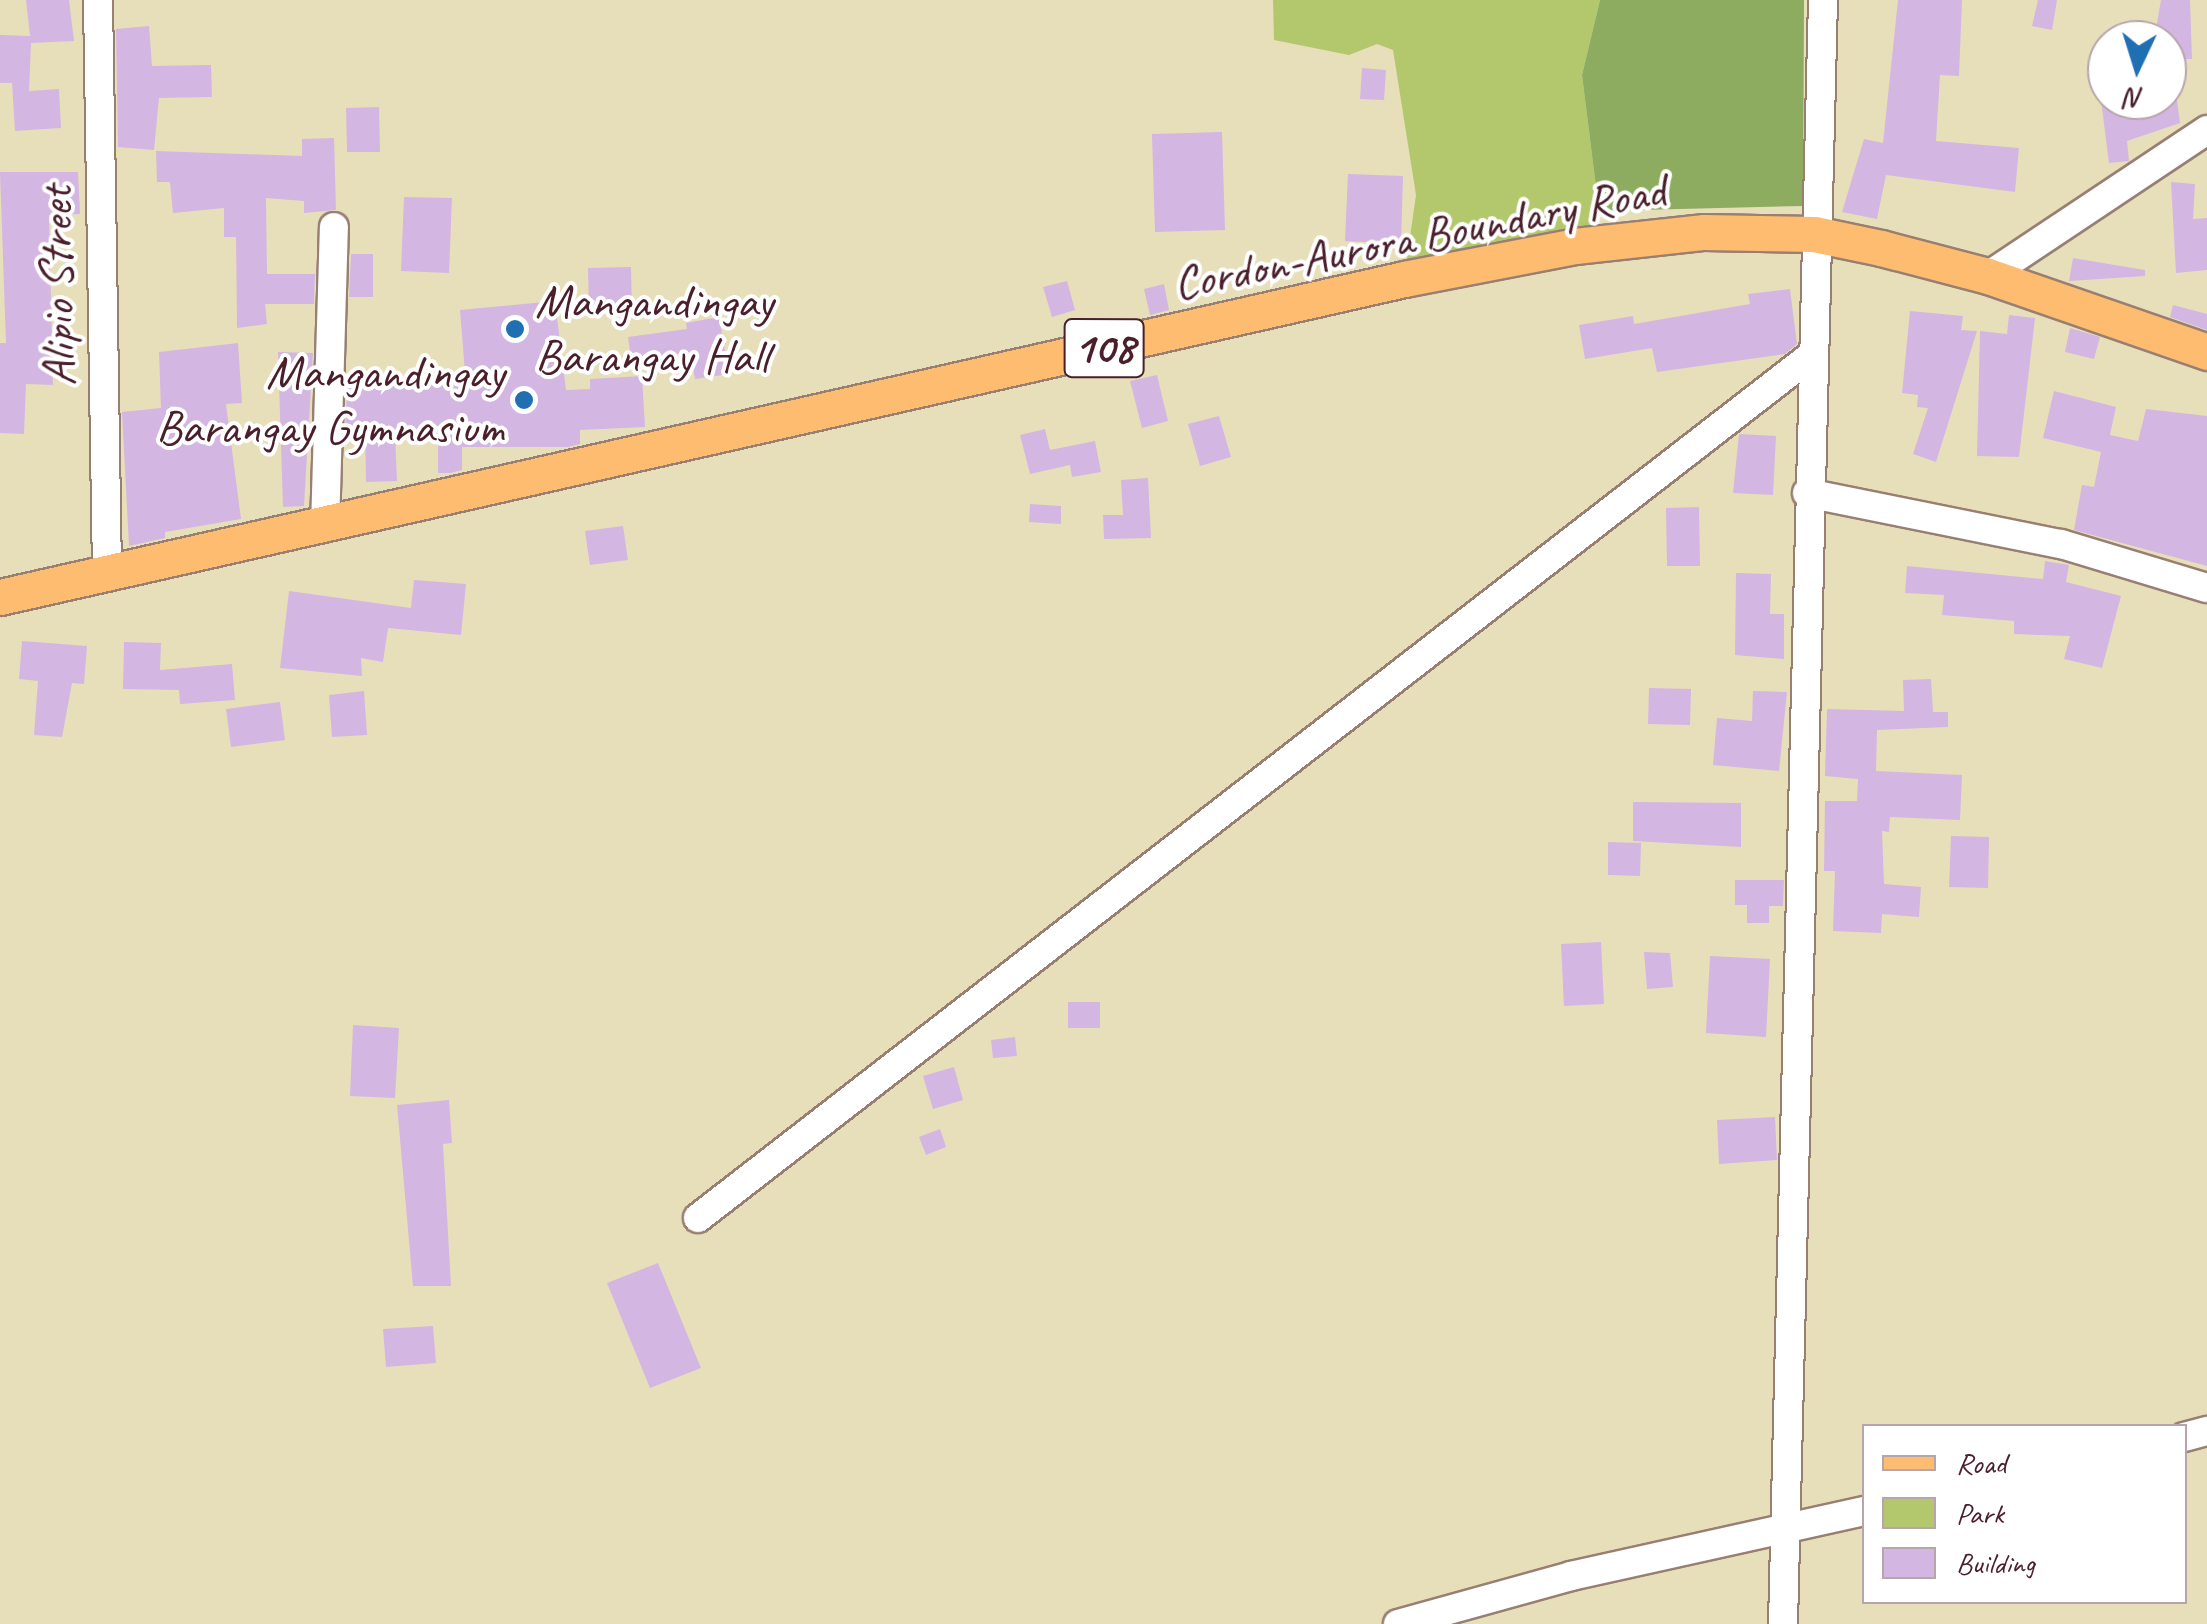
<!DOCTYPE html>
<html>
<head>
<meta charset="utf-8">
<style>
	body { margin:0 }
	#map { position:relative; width:2207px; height:1624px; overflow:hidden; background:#e7dfba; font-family:Caveat,sans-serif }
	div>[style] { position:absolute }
	.green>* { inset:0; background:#b3c86c }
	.forest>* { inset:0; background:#8eac60 }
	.building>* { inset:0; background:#d4b6e3 }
	.roads { filter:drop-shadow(2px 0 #987f72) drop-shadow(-2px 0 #987f72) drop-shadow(0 2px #987f72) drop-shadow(0 -2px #987f72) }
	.minor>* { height:28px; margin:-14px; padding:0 14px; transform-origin:14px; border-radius:14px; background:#fff }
	.major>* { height:35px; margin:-17.5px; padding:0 17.5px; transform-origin:17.5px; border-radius:17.5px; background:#fdbc6f }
	.dots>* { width:28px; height:28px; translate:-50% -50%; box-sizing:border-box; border:5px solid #fff; border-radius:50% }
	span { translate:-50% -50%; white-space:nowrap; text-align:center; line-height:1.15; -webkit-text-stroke:8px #fff; paint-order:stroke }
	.shield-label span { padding:2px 8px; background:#fff; border:2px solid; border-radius:8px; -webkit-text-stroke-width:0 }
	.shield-label { font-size:45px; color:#4a1f2b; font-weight:700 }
	.street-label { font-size:48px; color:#4a1f2b }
	.poi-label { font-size:48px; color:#4a1f2b }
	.left { translate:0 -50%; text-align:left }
	.right { translate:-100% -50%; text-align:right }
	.legend { position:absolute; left:1862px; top:1424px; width:325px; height:180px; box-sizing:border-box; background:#fff; border:2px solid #b7a5aa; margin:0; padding:12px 18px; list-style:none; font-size:30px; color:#4a1f2b }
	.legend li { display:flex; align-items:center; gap:20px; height:50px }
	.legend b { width:50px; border:2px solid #b7a5aa }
	.north { position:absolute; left:2087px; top:20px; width:100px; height:100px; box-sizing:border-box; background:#fff; border:2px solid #b7a5aa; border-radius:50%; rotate:184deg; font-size:28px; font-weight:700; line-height:40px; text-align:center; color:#4a1f2b }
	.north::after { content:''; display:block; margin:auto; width:35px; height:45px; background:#1f6fb2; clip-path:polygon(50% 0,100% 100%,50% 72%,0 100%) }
</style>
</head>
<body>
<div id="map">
	<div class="green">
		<div style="clip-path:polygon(1273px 0,1600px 0,1582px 75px,1599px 211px,1575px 246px,1404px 279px,1416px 195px,1393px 50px,1377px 44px,1349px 55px,1274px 40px)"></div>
	</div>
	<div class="forest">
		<div style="clip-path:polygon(1600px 0,1804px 0,1803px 206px,1599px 211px,1582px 75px)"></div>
	</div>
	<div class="building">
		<div style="clip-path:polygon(26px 0,69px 0,74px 41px,31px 43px,29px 91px,59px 89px,61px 128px,15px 131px,12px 83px,0 83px,0 35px,30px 36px)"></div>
		<div style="clip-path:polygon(1898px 0,1962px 0,1959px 76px,1940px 75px,1936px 141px,2019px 148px,2015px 192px,1886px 175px,1877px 219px,1842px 212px,1864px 139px,1883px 143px)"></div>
		<div style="clip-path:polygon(2038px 0,2057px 0,2052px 30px,2032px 26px)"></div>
		<div style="clip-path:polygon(2161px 0,2190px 0,2192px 59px,2167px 59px,2167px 40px,2154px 40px)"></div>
		<div style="clip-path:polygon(149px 26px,152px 66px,211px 65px,212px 97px,159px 98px,154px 150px,118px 147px,116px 29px)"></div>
		<div style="clip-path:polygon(1362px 68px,1386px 70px,1384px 100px,1360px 99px)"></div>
		<div style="clip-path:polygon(2101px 100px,2177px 100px,2180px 123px,2127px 141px,2129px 161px,2109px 163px)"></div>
		<div style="clip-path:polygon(379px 107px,380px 152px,347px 152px,346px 108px)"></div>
		<div style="clip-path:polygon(1222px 132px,1225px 230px,1155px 232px,1152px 134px)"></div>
		<div style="clip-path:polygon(334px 138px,336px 210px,304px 213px,304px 201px,266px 198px,267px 274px,315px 274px,314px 304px,265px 304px,267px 324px,237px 328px,236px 237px,224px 237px,224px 208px,173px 213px,170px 182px,157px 182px,156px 151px,302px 156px,302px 139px)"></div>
		<div style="clip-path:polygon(0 172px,78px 172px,80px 214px,49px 215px,53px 385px,26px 384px,24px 434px,0 433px,0 343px,6px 343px)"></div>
		<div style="clip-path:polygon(1348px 174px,1403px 176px,1401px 244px,1345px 241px)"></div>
		<div style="clip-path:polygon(2171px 182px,2195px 184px,2193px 219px,2207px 218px,2207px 270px,2176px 273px)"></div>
		<div style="clip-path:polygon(404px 197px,452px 198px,449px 273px,401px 271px)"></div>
		<div style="clip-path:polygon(351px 254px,373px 254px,373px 297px,349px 297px)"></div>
		<div style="clip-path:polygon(2073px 258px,2145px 270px,2145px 276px,2069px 281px)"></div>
		<div style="clip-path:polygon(631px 267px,632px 313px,589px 313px,588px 268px)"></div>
		<div style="clip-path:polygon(1067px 281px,1075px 310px,1052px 317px,1043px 287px)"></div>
		<div style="clip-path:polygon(1164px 284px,1169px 310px,1150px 315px,1144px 289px)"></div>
		<div style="clip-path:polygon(1790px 289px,1797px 344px,1785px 354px,1657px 372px,1652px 348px,1585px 359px,1579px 325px,1633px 316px,1634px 324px,1750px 304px,1748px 294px)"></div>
		<div style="clip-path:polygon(555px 301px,566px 390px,590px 389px,590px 379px,642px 376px,645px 427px,580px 430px,580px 444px,568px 447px,462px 447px,462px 470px,450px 473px,438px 473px,438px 428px,395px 433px,397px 481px,366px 482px,365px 430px,345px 431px,347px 388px,465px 373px,460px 310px)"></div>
		<div style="clip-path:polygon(2173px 305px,2207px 314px,2207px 330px,2170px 317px)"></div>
		<div style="clip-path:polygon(1910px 311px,1963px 316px,1961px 330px,1977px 331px,1936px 462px,1913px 454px,1928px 408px,1917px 407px,1918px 395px,1902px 393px)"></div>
		<div style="clip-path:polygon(2009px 315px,2035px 318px,2019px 457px,1977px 456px,1980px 331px,2007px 334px)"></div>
		<div style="clip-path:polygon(719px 317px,729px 374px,695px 379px,691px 352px,631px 360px,628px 337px,687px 329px,686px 323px)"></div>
		<div style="clip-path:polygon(2070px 328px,2100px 337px,2094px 359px,2065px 352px)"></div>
		<div style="clip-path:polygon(238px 343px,242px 403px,226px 404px,241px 519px,165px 532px,165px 538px,129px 546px,122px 412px,161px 408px,159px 352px)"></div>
		<div style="clip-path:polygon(278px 352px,313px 353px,304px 506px,283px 507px)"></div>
		<div style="clip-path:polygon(1157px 375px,1168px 421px,1142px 428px,1130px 381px)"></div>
		<div style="clip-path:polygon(2054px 391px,2116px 407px,2110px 435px,2138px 441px,2146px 409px,2207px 416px,2207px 566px,2074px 530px,2082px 485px,2094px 487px,2101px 452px,2043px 438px)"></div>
		<div style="clip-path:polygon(1219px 416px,1231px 457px,1200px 466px,1188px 424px)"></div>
		<div style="clip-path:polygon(1045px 429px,1050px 450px,1095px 441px,1101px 472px,1072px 477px,1070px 465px,1030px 474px,1020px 435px)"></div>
		<div style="clip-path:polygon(1739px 434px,1776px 436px,1773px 495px,1733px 493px)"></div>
		<div style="clip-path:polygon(1148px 478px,1151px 538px,1104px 539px,1103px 515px,1123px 515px,1121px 480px)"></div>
		<div style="clip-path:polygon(1030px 504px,1061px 506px,1061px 524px,1029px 522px)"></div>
		<div style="clip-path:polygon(1699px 507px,1700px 566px,1667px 566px,1666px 508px)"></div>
		<div style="clip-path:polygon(623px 526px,628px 560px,590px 565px,585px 531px)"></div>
		<div style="clip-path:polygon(2045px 561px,2069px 565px,2066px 582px,2121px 596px,2102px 668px,2064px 659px,2070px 636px,2014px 634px,2014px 621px,1942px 615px,1944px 595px,1905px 593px,1907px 566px,2043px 579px)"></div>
		<div style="clip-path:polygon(1736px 573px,1771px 574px,1770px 614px,1784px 614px,1784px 659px,1735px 655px)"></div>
		<div style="clip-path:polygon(414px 580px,466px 584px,461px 635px,388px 628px,383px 662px,361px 658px,362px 676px,280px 668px,289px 591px,411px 608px)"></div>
		<div style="clip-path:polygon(22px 641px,87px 646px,84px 684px,72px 683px,62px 737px,34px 735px,38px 681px,19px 679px)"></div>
		<div style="clip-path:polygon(124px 642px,161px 643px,160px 670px,232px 664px,235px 700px,180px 704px,179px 690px,123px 689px)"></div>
		<div style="clip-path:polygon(1931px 679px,1933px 712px,1948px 712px,1948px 727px,1877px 730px,1876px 771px,1962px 775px,1960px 820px,1890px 817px,1889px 832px,1882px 831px,1884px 884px,1921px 887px,1919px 917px,1882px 914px,1881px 933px,1833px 931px,1835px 871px,1824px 871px,1825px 801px,1857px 801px,1858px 779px,1825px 776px,1827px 709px,1904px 711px,1903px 680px)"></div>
		<div style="clip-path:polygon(1649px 688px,1691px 689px,1690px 725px,1648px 724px)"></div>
		<div style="clip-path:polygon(364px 691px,367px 735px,332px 737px,329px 695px)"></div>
		<div style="clip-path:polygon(1753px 691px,1787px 692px,1779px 771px,1713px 765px,1717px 718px,1752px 721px)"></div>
		<div style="clip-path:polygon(280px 702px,285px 740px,231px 747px,226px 709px)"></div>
		<div style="clip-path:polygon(1633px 802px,1741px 803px,1741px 847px,1633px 841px)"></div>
		<div style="clip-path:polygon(1951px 836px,1989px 837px,1988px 888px,1949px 887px)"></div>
		<div style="clip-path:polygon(1608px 842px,1641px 843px,1640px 876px,1608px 875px)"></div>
		<div style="clip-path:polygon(1735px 880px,1784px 880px,1783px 906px,1769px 906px,1769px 923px,1747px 923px,1747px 905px,1735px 905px)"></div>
		<div style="clip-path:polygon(1601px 942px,1604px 1004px,1564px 1006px,1561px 944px)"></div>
		<div style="clip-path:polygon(1644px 952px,1670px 953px,1673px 987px,1647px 989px)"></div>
		<div style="clip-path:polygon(1710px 956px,1770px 959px,1766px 1037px,1706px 1033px)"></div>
		<div style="clip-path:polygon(1068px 1002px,1100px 1002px,1100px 1028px,1068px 1028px)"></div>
		<div style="clip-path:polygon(353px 1025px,399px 1028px,395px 1098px,350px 1096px)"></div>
		<div style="clip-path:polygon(1015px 1037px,1017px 1056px,993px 1058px,991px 1040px)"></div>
		<div style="clip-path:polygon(954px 1067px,963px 1100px,933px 1109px,923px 1076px)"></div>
		<div style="clip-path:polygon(449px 1100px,452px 1143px,443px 1144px,451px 1286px,413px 1286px,397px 1105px)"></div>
		<div style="clip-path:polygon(1775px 1117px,1777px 1160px,1719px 1164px,1717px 1120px)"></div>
		<div style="clip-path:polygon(940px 1129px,946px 1147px,926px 1155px,919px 1137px)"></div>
		<div style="clip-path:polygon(658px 1263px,701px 1368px,650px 1388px,607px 1283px)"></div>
		<div style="clip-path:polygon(433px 1326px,436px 1363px,386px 1367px,383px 1329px)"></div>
	</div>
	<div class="roads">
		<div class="minor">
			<div style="left:98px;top:0;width:570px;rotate:89.1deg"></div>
			<div style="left:1988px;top:276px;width:263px;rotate:-33.7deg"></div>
			<div style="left:1807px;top:493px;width:259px;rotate:11.4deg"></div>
			<div style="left:2061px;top:544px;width:152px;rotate:16.8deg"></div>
			<div style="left:325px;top:527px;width:300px;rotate:-88.3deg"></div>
			<div style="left:698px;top:1218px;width:1409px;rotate:-37.76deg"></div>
			<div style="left:2184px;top:1437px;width:24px;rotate:-15deg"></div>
			<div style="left:1398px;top:1624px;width:180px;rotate:-15.5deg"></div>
			<div style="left:1571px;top:1576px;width:300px;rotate:-12.5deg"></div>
			<div style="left:1783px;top:1624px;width:1624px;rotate:-88.59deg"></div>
		</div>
		<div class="major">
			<div style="left:0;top:597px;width:1440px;rotate:-12.76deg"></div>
			<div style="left:1404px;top:279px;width:174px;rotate:-10.9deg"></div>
			<div style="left:1575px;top:246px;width:130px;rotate:-6.2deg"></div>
			<div style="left:1704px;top:232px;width:110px;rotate:1deg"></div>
			<div style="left:1814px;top:234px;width:68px;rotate:11.8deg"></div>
			<div style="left:1881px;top:248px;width:111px;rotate:14.7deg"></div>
			<div style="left:1988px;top:276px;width:232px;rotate:19.1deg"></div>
		</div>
	</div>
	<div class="dots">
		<div style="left:515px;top:329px;background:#1f6fb2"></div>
		<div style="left:524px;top:400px;background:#1f6fb2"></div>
	</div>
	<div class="shield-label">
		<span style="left:1104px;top:348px">108</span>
	</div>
	<div class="street-label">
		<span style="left:1419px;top:237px;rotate:-11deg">Cordon-Aurora Boundary Road</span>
		<span style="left:57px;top:286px;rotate:-91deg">Alipio Street</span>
	</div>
	<div class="poi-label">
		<span class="left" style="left:535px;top:329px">Mangandingay<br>Barangay Hall</span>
		<span class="right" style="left:504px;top:400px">Mangandingay<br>Barangay Gymnasium</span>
	</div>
	<ul class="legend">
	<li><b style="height:12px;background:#fdbc6f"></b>Road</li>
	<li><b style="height:28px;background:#b3c86c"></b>Park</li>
	<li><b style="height:28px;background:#d4b6e3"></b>Building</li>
	</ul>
	<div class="north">N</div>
</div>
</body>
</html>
